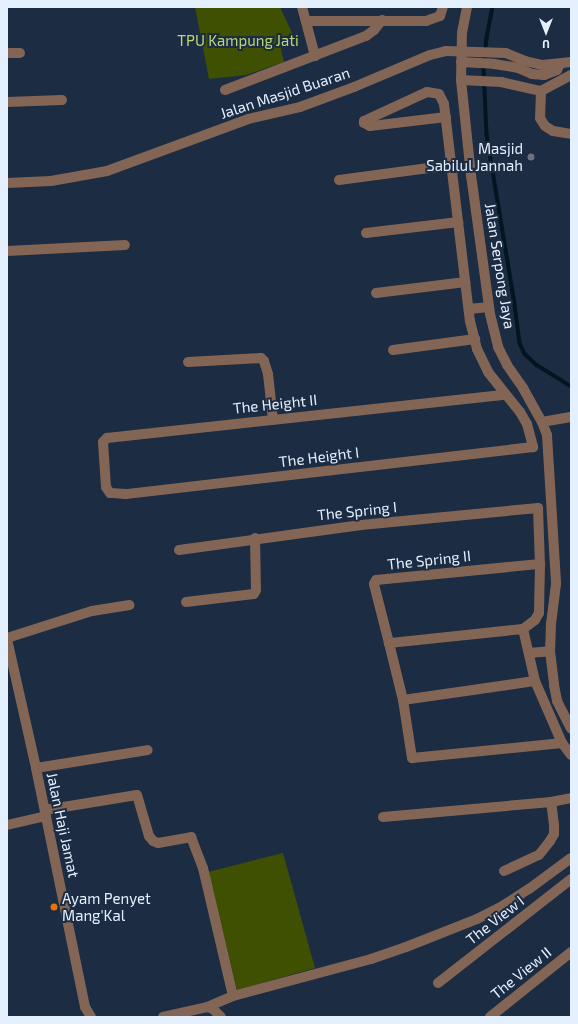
<!DOCTYPE html>
<html>
<head>
<meta charset="utf-8">
<style>
	body { margin:0 }
	#map { position:relative; width:578px; height:1024px; overflow:hidden; background:#1b2c43; font-family:"Exo 2",sans-serif }
	div>[style] { position:absolute }
	.green>* { inset:0; background:#405002 }
	.stream>* { height:3.5px; margin:-1.75px; padding:0 1.75px; transform-origin:1.75px; border-radius:1.75px; background:#001620 }
	.minor>* { height:10px; margin:-5px; padding:0 5px; transform-origin:5px; border-radius:5px; background:#826555 }
	.minor-bridge>* { height:10px; margin:-5px; padding:0 5px; transform-origin:5px; border-radius:5px; background:#826555 }
	.dots>* { width:11px; height:11px; translate:-50% -50%; box-sizing:border-box; border:2px solid #1b2c43; border-radius:50% }
	span { translate:-50% -50%; white-space:nowrap; text-align:center; line-height:1.15; -webkit-text-stroke:4px #1b2c43; paint-order:stroke }
	.park-label { font-size:15px; color:#bcd773 }
	.street-label { font-size:15px; color:#e5f0ff }
	.poi-label { font-size:15px; color:#e5f0ff }
	.right { translate:-100% -50%; text-align:right }
	.left { translate:0 -50%; text-align:left }
	.frame { position:absolute; inset:0; border:8px solid #e5f0ff; pointer-events:none }
	.north { position:absolute; left:526px; top:12px; width:40px; height:40px; -webkit-text-stroke:3px #1b2c43; paint-order:stroke; rotate:180deg; font-size:11px; font-weight:700; line-height:16px; text-align:center; color:#e5f0ff }
	.north::after { content:''; display:block; margin:auto; width:14px; height:18px; background:#e5f0ff; clip-path:polygon(50% 0,100% 100%,50% 72%,0 100%) }
</style>
</head>
<body>
<div id="map">
	<div class="green">
		<div style="clip-path:polygon(195px 7px,280px 7px,292px 33px,279px 41px,284px 62px,246px 75px,209px 79px)"></div>
		<div style="clip-path:polygon(283px 853px,315px 968px,237px 990px,208px 872px)"></div>
	</div>
	<div class="stream">
		<div style="left:493px;top:7px;width:32px;rotate:101deg"></div>
		<div style="left:487px;top:38px;width:31px;rotate:96deg"></div>
		<div style="left:484px;top:69px;width:66px;rotate:87.4deg"></div>
		<div style="left:487px;top:135px;width:165px;rotate:80.6deg"></div>
		<div style="left:514px;top:298px;width:45px;rotate:82.4deg"></div>
		<div style="left:520px;top:343px;width:12px;rotate:66deg"></div>
		<div style="left:525px;top:354px;width:16px;rotate:43deg"></div>
		<div style="left:537px;top:365px;width:40px;rotate:32deg"></div>
	</div>
	<div class="minor">
		<div style="left:302px;top:7px;width:51px;rotate:75.1deg"></div>
		<div style="left:467px;top:7px;width:26px;rotate:101deg"></div>
		<div style="left:462px;top:33px;width:47px;rotate:91.2deg"></div>
		<div style="left:461px;top:80px;width:96px;rotate:84deg"></div>
		<div style="left:471px;top:175px;width:140px;rotate:82.2deg"></div>
		<div style="left:490px;top:314px;width:34px;rotate:76deg"></div>
		<div style="left:498px;top:347px;width:20px;rotate:63deg"></div>
		<div style="left:507px;top:365px;width:28px;rotate:55deg"></div>
		<div style="left:523px;top:388px;width:39px;rotate:61deg"></div>
		<div style="left:542px;top:422px;width:14px;rotate:69deg"></div>
		<div style="left:547px;top:435px;width:149px;rotate:86.5deg"></div>
		<div style="left:556px;top:584px;width:40px;rotate:97.1deg"></div>
		<div style="left:551px;top:624px;width:27px;rotate:92deg"></div>
		<div style="left:550px;top:651px;width:34px;rotate:83deg"></div>
		<div style="left:554px;top:685px;width:16px;rotate:79deg"></div>
		<div style="left:557px;top:701px;width:31px;rotate:63deg"></div>
		<div style="left:306px;top:21px;width:120px"></div>
		<div style="left:426px;top:21px;width:15px;rotate:-20deg"></div>
		<div style="left:440px;top:16px;width:9px;rotate:-72deg"></div>
		<div style="left:7px;top:53px;width:13px"></div>
		<div style="left:525px;top:61px;width:17px;rotate:13deg"></div>
		<div style="left:542px;top:65px;width:29px;rotate:-6deg"></div>
		<div style="left:461px;top:62px;width:33px;rotate:3deg"></div>
		<div style="left:494px;top:64px;width:24px;rotate:9deg"></div>
		<div style="left:518px;top:68px;width:15px;rotate:23deg"></div>
		<div style="left:532px;top:74px;width:12px;rotate:5deg"></div>
		<div style="left:544px;top:75px;width:14px;rotate:-21deg"></div>
		<div style="left:557px;top:70px;width:7px;rotate:-63deg"></div>
		<div style="left:461px;top:80px;width:40px;rotate:2.9deg"></div>
		<div style="left:501px;top:82px;width:41px;rotate:12.7deg"></div>
		<div style="left:541px;top:91px;width:34px;rotate:-28deg"></div>
		<div style="left:225px;top:90px;width:151px;rotate:-21deg"></div>
		<div style="left:366px;top:36px;width:10px;rotate:-37deg"></div>
		<div style="left:374px;top:30px;width:13px;rotate:-51deg"></div>
		<div style="left:541px;top:91px;width:27px;rotate:92deg"></div>
		<div style="left:540px;top:118px;width:9px;rotate:58deg"></div>
		<div style="left:545px;top:126px;width:9px;rotate:32deg"></div>
		<div style="left:553px;top:131px;width:18px;rotate:9deg"></div>
		<div style="left:7px;top:102px;width:55px;rotate:-2.1deg"></div>
		<div style="left:446px;top:117px;width:77px;rotate:173.2deg"></div>
		<div style="left:370px;top:126px;width:7px;rotate:-153deg"></div>
		<div style="left:364px;top:123px;width:2px;rotate:-90deg"></div>
		<div style="left:364px;top:121px;width:69px;rotate:-24.7deg"></div>
		<div style="left:427px;top:92px;width:12px;rotate:9deg"></div>
		<div style="left:439px;top:94px;width:11px;rotate:63deg"></div>
		<div style="left:444px;top:104px;width:219px;rotate:83.2deg"></div>
		<div style="left:470px;top:321px;width:29px;rotate:76deg"></div>
		<div style="left:477px;top:349px;width:25px;rotate:64deg"></div>
		<div style="left:488px;top:372px;width:51px;rotate:51.3deg"></div>
		<div style="left:520px;top:412px;width:14px;rotate:60deg"></div>
		<div style="left:527px;top:424px;width:24px;rotate:75deg"></div>
		<div style="left:533px;top:447px;width:410px;rotate:173.4deg"></div>
		<div style="left:126px;top:494px;width:16px;rotate:-176deg"></div>
		<div style="left:110px;top:493px;width:7px;rotate:-124deg"></div>
		<div style="left:106px;top:487px;width:45px;rotate:-93.8deg"></div>
		<div style="left:103px;top:442px;width:6px;rotate:-45deg"></div>
		<div style="left:107px;top:438px;width:400px;rotate:-6.2deg"></div>
		<div style="left:339px;top:180px;width:113px;rotate:-7.6deg"></div>
		<div style="left:7px;top:183px;width:44px;rotate:-2.6deg"></div>
		<div style="left:51px;top:181px;width:57px;rotate:-10.1deg"></div>
		<div style="left:107px;top:171px;width:150px;rotate:-20.2deg"></div>
		<div style="left:248px;top:119px;width:53px;rotate:-13deg"></div>
		<div style="left:300px;top:107px;width:58px;rotate:-20.3deg"></div>
		<div style="left:366px;top:233px;width:93px;rotate:-6.8deg"></div>
		<div style="left:7px;top:251px;width:118px;rotate:-2.9deg"></div>
		<div style="left:376px;top:293px;width:90px;rotate:-7deg"></div>
		<div style="left:469px;top:309px;width:20px;rotate:-6deg"></div>
		<div style="left:393px;top:350px;width:83px;rotate:-7.6deg"></div>
		<div style="left:188px;top:362px;width:73px;rotate:-3.1deg"></div>
		<div style="left:261px;top:358px;width:4px;rotate:45deg"></div>
		<div style="left:264px;top:361px;width:14px;rotate:73deg"></div>
		<div style="left:268px;top:374px;width:46px;rotate:83.8deg"></div>
		<div style="left:542px;top:422px;width:29px;rotate:-10deg"></div>
		<div style="left:179px;top:550px;width:184px;rotate:-7.8deg"></div>
		<div style="left:361px;top:525px;width:178px;rotate:-5.5deg"></div>
		<div style="left:538px;top:508px;width:56px;rotate:88deg"></div>
		<div style="left:540px;top:564px;width:49px;rotate:91.2deg"></div>
		<div style="left:539px;top:613px;width:8px;rotate:120deg"></div>
		<div style="left:535px;top:620px;width:15px;rotate:143deg"></div>
		<div style="left:523px;top:629px;width:53px;rotate:77deg"></div>
		<div style="left:535px;top:681px;width:68px;rotate:66.5deg"></div>
		<div style="left:562px;top:743px;width:15px;rotate:53deg"></div>
		<div style="left:186px;top:602px;width:68px;rotate:-6.7deg"></div>
		<div style="left:254px;top:594px;width:4px;rotate:-63deg"></div>
		<div style="left:256px;top:590px;width:52px;rotate:-91.1deg"></div>
		<div style="left:523px;top:629px;width:135px;rotate:174deg"></div>
		<div style="left:389px;top:643px;width:61px;rotate:-104.3deg"></div>
		<div style="left:374px;top:584px;width:4px;rotate:-63deg"></div>
		<div style="left:376px;top:580px;width:165px;rotate:-5.6deg"></div>
		<div style="left:7px;top:638px;width:89px;rotate:-17.6deg"></div>
		<div style="left:92px;top:611px;width:38px;rotate:-9deg"></div>
		<div style="left:7px;top:639px;width:132px;rotate:77.3deg"></div>
		<div style="left:36px;top:768px;width:244px;rotate:78.4deg"></div>
		<div style="left:85px;top:1007px;width:12px;rotate:59deg"></div>
		<div style="left:389px;top:643px;width:59px;rotate:76.2deg"></div>
		<div style="left:403px;top:700px;width:133px;rotate:-8.2deg"></div>
		<div style="left:529px;top:653px;width:21px;rotate:-5deg"></div>
		<div style="left:403px;top:700px;width:59px;rotate:81.2deg"></div>
		<div style="left:412px;top:758px;width:151px;rotate:-5.7deg"></div>
		<div style="left:36px;top:768px;width:113px;rotate:-9.1deg"></div>
		<div style="left:45px;top:810px;width:93px;rotate:-9.3deg"></div>
		<div style="left:137px;top:795px;width:43px;rotate:73.7deg"></div>
		<div style="left:149px;top:836px;width:6px;rotate:51deg"></div>
		<div style="left:153px;top:841px;width:5px;rotate:22deg"></div>
		<div style="left:158px;top:843px;width:34px;rotate:-10deg"></div>
		<div style="left:191px;top:837px;width:33px;rotate:69deg"></div>
		<div style="left:203px;top:868px;width:131px;rotate:76.8deg"></div>
		<div style="left:383px;top:817px;width:169px;rotate:-5.1deg"></div>
		<div style="left:551px;top:802px;width:20px;rotate:-11deg"></div>
		<div style="left:7px;top:825px;width:40px;rotate:-13deg"></div>
		<div style="left:504px;top:871px;width:38px;rotate:-25deg"></div>
		<div style="left:539px;top:855px;width:18px;rotate:-52deg"></div>
		<div style="left:550px;top:841px;width:8px;rotate:-60deg"></div>
		<div style="left:554px;top:834px;width:9px;rotate:-90deg"></div>
		<div style="left:554px;top:825px;width:23px;rotate:-97deg"></div>
		<div style="left:438px;top:983px;width:169px;rotate:-38deg"></div>
		<div style="left:207px;top:1007px;width:6px;rotate:18deg"></div>
		<div style="left:213px;top:1009px;width:11px;rotate:45deg"></div>
		<div style="left:163px;top:1017px;width:45px;rotate:-12.8deg"></div>
		<div style="left:207px;top:1007px;width:28px;rotate:-23deg"></div>
		<div style="left:233px;top:996px;width:143px;rotate:-15deg"></div>
		<div style="left:371px;top:959px;width:37px;rotate:-19deg"></div>
		<div style="left:406px;top:947px;width:76px;rotate:-21.5deg"></div>
		<div style="left:477px;top:919px;width:30px;rotate:-27deg"></div>
		<div style="left:504px;top:905px;width:30px;rotate:-33deg"></div>
		<div style="left:529px;top:889px;width:52px;rotate:-36.4deg"></div>
		<div style="left:490px;top:1017px;width:104px;rotate:-38.7deg"></div>
	</div>
	<div class="minor-bridge">
		<div style="left:354px;top:87px;width:82px;rotate:-22.8deg"></div>
		<div style="left:430px;top:55px;width:16px;rotate:-14deg"></div>
		<div style="left:446px;top:51px;width:60px;rotate:1.9deg"></div>
		<div style="left:506px;top:53px;width:21px;rotate:23deg"></div>
	</div>
	<div class="dots">
		<div style="left:531px;top:157px;background:#6b7280"></div>
		<div style="left:54px;top:907px;background:#e8710a"></div>
	</div>
	<div class="park-label">
		<span style="left:238px;top:41px">TPU Kampung Jati</span>
	</div>
	<div class="street-label">
		<span style="left:285px;top:93px;rotate:-18deg">Jalan Masjid Buaran</span>
		<span style="left:500px;top:266px;rotate:81deg">Jalan Serpong Jaya</span>
		<span style="left:275px;top:404px;rotate:-6deg">The Height II</span>
		<span style="left:319px;top:457px;rotate:-7deg">The Height I</span>
		<span style="left:357px;top:511px;rotate:-6deg">The Spring I</span>
		<span style="left:429px;top:560px;rotate:-6deg">The Spring II</span>
		<span style="left:63px;top:825px;rotate:78deg">Jalan Haji Jamat</span>
		<span style="left:495px;top:920px;rotate:-38deg">The View I</span>
		<span style="left:521px;top:973px;rotate:-39deg">The View II</span>
	</div>
	<div class="poi-label">
		<span class="right" style="left:523px;top:157px">Masjid<br>Sabilul Jannah</span>
		<span class="left" style="left:62px;top:907px">Ayam Penyet<br>Mang'Kal</span>
	</div>
	<div class="frame"></div>
	<div class="north">U</div>
</div>
</body>
</html>
